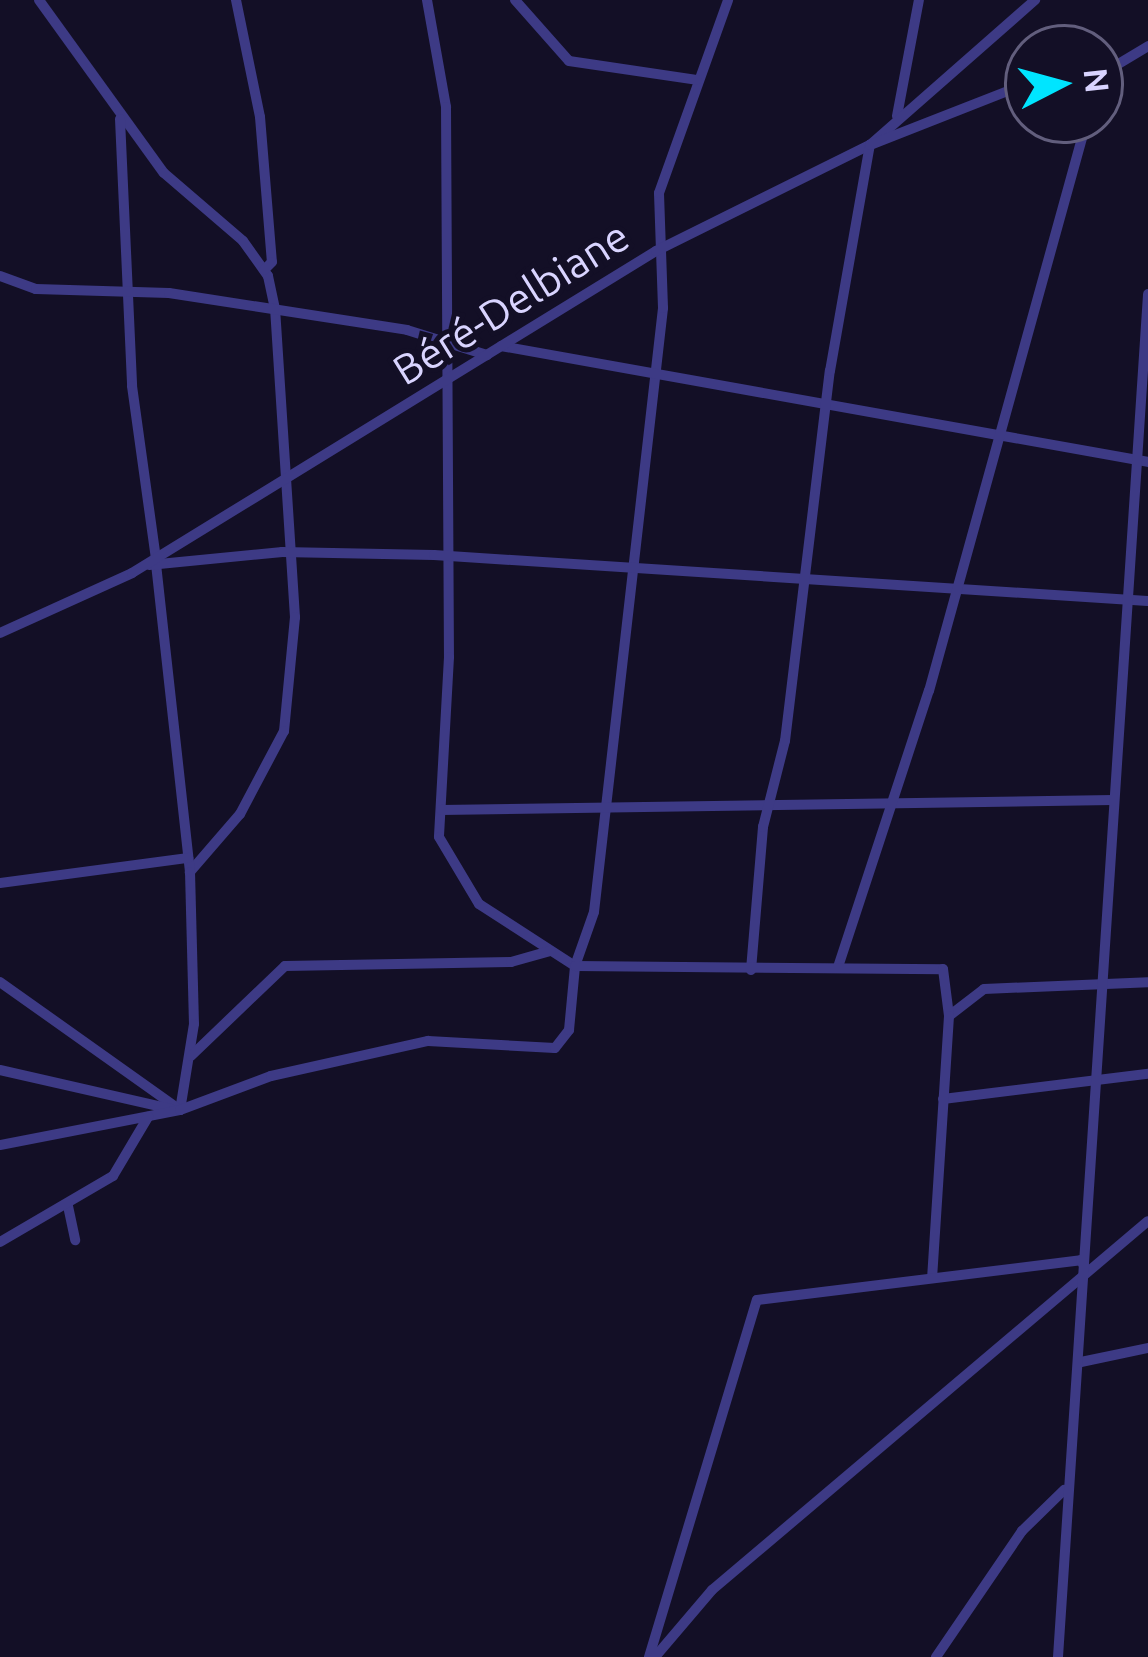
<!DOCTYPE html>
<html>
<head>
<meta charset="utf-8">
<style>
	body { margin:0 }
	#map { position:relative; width:1148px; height:1657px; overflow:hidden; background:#130f26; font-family:Ubuntu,sans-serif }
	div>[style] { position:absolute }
	.minor>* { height:10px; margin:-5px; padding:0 5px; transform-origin:5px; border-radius:5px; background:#3d3a85 }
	span { translate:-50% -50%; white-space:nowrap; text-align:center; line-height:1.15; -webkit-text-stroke:10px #130f26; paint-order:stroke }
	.street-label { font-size:42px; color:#d9d4ff }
	.north { position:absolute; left:1004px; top:24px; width:120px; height:120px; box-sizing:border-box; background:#130f26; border:3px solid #625e7d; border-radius:50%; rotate:84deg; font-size:33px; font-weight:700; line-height:48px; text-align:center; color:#d9d4ff }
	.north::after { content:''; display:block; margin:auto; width:42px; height:54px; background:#00e5ff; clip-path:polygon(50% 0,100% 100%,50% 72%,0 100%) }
</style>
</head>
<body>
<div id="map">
	<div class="minor">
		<div style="left:39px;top:0;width:213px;rotate:54.2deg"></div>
		<div style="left:164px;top:173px;width:104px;rotate:40.7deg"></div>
		<div style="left:243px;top:241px;width:43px;rotate:54.5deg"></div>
		<div style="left:268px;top:276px;width:33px;rotate:78deg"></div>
		<div style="left:275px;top:308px;width:310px;rotate:86.3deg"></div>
		<div style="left:295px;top:617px;width:115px;rotate:95.5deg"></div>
		<div style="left:284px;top:731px;width:94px;rotate:117.9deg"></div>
		<div style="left:240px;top:814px;width:77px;rotate:130.8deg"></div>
		<div style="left:236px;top:0;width:119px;rotate:78.4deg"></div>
		<div style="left:260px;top:117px;width:145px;rotate:85.3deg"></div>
		<div style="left:272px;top:262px;width:11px;rotate:135deg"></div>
		<div style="left:427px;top:0;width:109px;rotate:79.9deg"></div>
		<div style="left:446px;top:107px;width:550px;rotate:89.69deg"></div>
		<div style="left:449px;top:657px;width:180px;rotate:93.2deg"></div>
		<div style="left:439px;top:837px;width:78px;rotate:59.2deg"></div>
		<div style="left:479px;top:904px;width:114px;rotate:32.9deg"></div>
		<div style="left:575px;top:966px;width:57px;rotate:-70.6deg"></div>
		<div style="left:594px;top:912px;width:608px;rotate:-83.48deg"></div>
		<div style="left:663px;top:308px;width:115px;rotate:-92deg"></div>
		<div style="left:659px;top:193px;width:205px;rotate:-70.3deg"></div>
		<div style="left:515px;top:0;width:81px;rotate:48.5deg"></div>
		<div style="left:569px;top:61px;width:129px;rotate:8.4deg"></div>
		<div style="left:1100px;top:92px;width:30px;rotate:-60deg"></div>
		<div style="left:1115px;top:66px;width:39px;rotate:-31deg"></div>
		<div style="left:897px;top:116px;width:118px;rotate:-79.3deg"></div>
		<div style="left:120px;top:119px;width:267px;rotate:87.4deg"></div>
		<div style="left:132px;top:386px;width:175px;rotate:82.1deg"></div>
		<div style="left:0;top:276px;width:38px;rotate:20deg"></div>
		<div style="left:36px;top:289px;width:133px;rotate:1.7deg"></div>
		<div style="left:169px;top:293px;width:241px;rotate:8.8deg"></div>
		<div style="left:407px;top:330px;width:84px;rotate:17.4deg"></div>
		<div style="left:501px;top:346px;width:657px;rotate:10.16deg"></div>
		<div style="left:156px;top:564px;width:310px;rotate:83.7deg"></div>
		<div style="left:190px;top:872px;width:152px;rotate:88.5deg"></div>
		<div style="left:194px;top:1024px;width:87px;rotate:99.2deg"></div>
		<div style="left:149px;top:565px;width:134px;rotate:-5.6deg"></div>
		<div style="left:282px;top:552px;width:152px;rotate:1.1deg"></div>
		<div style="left:434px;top:555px;width:715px;rotate:3.69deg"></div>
		<div style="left:0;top:633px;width:145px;rotate:-24.4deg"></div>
		<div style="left:132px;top:573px;width:615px;rotate:-31.57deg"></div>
		<div style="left:656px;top:251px;width:239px;rotate:-26.4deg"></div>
		<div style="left:870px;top:145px;width:220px;rotate:-41.3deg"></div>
		<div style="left:441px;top:810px;width:672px;rotate:-0.85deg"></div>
		<div style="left:0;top:883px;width:190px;rotate:-7.6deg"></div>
		<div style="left:838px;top:967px;width:291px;rotate:-71.8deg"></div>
		<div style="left:929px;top:691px;width:592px;rotate:-74.53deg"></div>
		<div style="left:751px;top:970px;width:144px;rotate:-85.2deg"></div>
		<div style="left:763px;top:827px;width:89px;rotate:-75.7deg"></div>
		<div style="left:785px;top:741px;width:373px;rotate:-83.1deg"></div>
		<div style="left:830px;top:371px;width:230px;rotate:-80deg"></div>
		<div style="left:870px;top:145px;width:170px;rotate:-21.4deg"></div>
		<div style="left:0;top:982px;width:221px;rotate:35.4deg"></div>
		<div style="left:949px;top:1016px;width:44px;rotate:-37.6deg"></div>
		<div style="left:984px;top:989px;width:164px;rotate:-2.4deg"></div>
		<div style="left:191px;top:1056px;width:130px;rotate:-43.8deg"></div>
		<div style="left:285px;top:966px;width:226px;rotate:-1deg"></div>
		<div style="left:511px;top:962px;width:41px;rotate:-15.8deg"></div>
		<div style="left:0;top:1070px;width:175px;rotate:12.8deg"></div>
		<div style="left:943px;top:1099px;width:207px;rotate:-7deg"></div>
		<div style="left:0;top:1145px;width:183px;rotate:-11deg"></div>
		<div style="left:180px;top:1110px;width:97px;rotate:-20.5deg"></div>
		<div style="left:271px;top:1076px;width:161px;rotate:-12.6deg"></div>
		<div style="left:428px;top:1041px;width:127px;rotate:3.2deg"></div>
		<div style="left:555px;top:1048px;width:23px;rotate:-52deg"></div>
		<div style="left:569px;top:1030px;width:64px;rotate:-84.6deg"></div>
		<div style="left:575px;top:966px;width:368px;rotate:0.5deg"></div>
		<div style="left:943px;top:969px;width:47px;rotate:82.7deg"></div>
		<div style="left:949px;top:1016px;width:262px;rotate:93.7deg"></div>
		<div style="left:68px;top:1206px;width:35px;rotate:78deg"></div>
		<div style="left:0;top:1242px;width:131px;rotate:-30.3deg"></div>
		<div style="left:113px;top:1176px;width:69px;rotate:-59.3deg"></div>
		<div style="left:1081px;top:1362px;width:68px;rotate:-11.8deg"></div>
		<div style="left:649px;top:1657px;width:373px;rotate:-73.2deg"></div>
		<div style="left:757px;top:1300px;width:326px;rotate:-7deg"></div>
		<div style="left:1081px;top:1260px;width:11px;rotate:63deg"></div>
		<div style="left:655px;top:1657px;width:88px;rotate:-49.6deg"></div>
		<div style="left:712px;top:1590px;width:571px;rotate:-40.24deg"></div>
		<div style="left:936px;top:1657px;width:153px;rotate:-55.7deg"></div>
		<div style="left:1022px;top:1531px;width:59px;rotate:-44.3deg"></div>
		<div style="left:1058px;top:1657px;width:1366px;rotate:-86.22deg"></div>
	</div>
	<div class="street-label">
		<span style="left:511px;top:303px;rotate:-32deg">Béré-Delbiane</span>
	</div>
	<div class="north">N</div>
</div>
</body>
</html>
